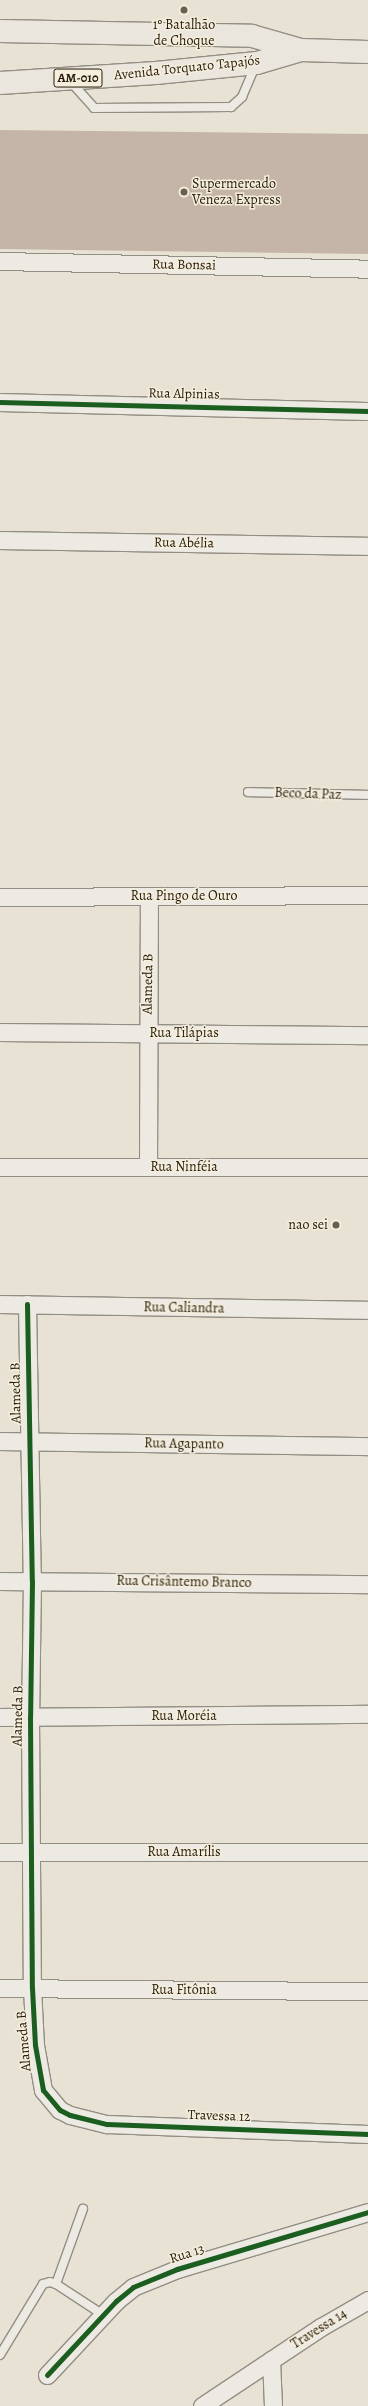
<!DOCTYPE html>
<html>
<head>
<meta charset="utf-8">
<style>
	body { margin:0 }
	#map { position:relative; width:368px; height:2406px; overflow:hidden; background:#e7e2d3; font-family:Alegreya,serif }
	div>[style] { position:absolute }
	.building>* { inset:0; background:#c5b5a8 }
	.roads { filter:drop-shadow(1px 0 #938e84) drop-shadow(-1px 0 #938e84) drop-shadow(0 1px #938e84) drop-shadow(0 -1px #938e84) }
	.service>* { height:8px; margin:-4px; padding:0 4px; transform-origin:4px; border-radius:4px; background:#eceae2 }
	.minor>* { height:17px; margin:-8.5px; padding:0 8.5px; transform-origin:8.5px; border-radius:8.5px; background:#eceae2 }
	.primary>* { height:22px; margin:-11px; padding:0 11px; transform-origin:11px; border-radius:11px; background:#eae5dd }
	.cycleway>* { height:5px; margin:-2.5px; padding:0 2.5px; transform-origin:2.5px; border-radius:2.5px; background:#1b5e20 }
	.dots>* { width:11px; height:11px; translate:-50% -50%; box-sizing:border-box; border:2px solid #f5eedd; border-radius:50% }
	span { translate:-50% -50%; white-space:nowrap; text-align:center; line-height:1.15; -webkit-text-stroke:3px #f5eedd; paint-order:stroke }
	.shield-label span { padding:1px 3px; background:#f5eedd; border:1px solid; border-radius:3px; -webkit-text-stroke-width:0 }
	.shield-label { font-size:13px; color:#261a0a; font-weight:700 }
	.poi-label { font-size:14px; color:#261a0a }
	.left { translate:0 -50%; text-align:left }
	.right { translate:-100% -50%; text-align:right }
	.street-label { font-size:14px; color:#261a0a }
</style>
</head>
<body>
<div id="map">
	<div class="building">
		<div style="clip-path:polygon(0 130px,368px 134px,368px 254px,0 249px)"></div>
	</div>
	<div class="roads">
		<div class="service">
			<div style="left:70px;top:81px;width:36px;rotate:48deg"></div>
			<div style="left:94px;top:108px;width:137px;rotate:-0.4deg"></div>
			<div style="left:231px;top:107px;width:15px;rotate:-42deg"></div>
			<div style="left:242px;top:97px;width:34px;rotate:-67deg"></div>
			<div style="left:248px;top:792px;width:120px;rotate:1.4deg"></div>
			<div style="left:56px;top:2284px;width:80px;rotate:-70.2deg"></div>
			<div style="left:0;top:2355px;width:83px;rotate:-58.8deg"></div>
			<div style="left:43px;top:2284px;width:7px;rotate:-16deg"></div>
			<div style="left:50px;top:2282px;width:6px;rotate:18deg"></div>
			<div style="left:56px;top:2284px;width:55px;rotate:33.1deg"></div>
		</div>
		<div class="minor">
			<div style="left:0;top:261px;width:368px;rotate:1.2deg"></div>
			<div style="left:0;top:402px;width:368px;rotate:1.4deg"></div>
			<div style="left:0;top:540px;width:368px;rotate:0.9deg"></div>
			<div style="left:0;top:897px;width:368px;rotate:-0.3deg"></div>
			<div style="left:0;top:1032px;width:368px;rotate:0.5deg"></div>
			<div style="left:0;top:1167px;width:368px"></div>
			<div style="left:148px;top:1167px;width:270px;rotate:-89.8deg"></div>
			<div style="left:0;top:1304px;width:368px;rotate:0.9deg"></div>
			<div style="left:27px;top:1304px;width:277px;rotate:89deg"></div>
			<div style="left:32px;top:1581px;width:136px;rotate:90.8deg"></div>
			<div style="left:30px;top:1717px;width:271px;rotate:89.6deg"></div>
			<div style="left:32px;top:1988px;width:57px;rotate:87deg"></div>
			<div style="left:35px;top:2045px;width:46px;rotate:79.9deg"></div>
			<div style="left:43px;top:2090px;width:26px;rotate:50deg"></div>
			<div style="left:60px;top:2110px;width:11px;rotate:27deg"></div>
			<div style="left:70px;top:2115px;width:38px;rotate:14deg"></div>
			<div style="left:107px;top:2124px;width:261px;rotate:2.2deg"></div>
			<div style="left:0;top:1441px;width:368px;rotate:0.8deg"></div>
			<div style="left:0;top:1581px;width:368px;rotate:0.5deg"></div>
			<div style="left:0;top:1717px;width:368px;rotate:-0.5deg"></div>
			<div style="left:0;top:1852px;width:368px"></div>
			<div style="left:0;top:1988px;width:368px;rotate:0.5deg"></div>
			<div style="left:271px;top:2360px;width:46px;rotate:87.5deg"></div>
			<div style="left:47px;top:2375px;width:101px;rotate:-47deg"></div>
			<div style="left:116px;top:2301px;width:22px;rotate:-39deg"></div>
			<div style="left:133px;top:2287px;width:48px;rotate:-22.2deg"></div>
			<div style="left:177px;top:2269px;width:199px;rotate:-16.6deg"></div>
			<div style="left:202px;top:2406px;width:143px;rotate:-33.6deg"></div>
			<div style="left:321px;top:2327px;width:54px;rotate:-29.9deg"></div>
		</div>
		<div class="primary">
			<div style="left:0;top:31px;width:252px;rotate:1.1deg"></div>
			<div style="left:252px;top:36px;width:51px;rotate:15.9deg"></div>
			<div style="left:301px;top:50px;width:67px;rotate:1.7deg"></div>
			<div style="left:0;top:83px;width:156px;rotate:-3.7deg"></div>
			<div style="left:156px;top:73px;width:101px;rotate:-5.7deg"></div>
			<div style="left:257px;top:63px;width:46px;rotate:-16.5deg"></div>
		</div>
	</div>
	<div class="cycleway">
		<div style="left:0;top:402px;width:368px;rotate:1.4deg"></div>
		<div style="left:27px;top:1304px;width:277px;rotate:89deg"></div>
		<div style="left:32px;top:1581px;width:136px;rotate:90.8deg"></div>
		<div style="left:30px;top:1717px;width:271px;rotate:89.6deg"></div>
		<div style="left:32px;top:1988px;width:57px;rotate:87deg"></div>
		<div style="left:35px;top:2045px;width:46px;rotate:79.9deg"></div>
		<div style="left:43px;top:2090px;width:26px;rotate:50deg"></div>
		<div style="left:60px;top:2110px;width:11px;rotate:27deg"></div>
		<div style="left:70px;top:2115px;width:38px;rotate:14deg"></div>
		<div style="left:107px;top:2124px;width:261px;rotate:2.2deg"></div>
		<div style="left:47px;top:2375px;width:101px;rotate:-47deg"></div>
		<div style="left:116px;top:2301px;width:22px;rotate:-39deg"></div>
		<div style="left:133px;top:2287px;width:48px;rotate:-22.2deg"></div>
		<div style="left:177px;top:2269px;width:199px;rotate:-16.6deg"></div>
	</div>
	<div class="dots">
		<div style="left:184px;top:10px;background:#6a6050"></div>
		<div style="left:184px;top:192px;background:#6a6050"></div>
		<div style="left:336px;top:1225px;background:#6a6050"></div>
	</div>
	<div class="shield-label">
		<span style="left:78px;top:78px">AM-010</span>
	</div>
	<div class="poi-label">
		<span style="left:184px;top:33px">1º Batalhão<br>de Choque</span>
		<span class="left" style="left:192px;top:192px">Supermercado<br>Veneza Express</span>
		<span class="right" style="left:328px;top:1225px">nao sei</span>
	</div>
	<div class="street-label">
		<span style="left:187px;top:68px;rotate:-6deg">Avenida Torquato Tapajós</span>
		<span style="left:184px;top:265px;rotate:1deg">Rua Bonsai</span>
		<span style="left:184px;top:394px;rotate:1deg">Rua Alpinias</span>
		<span style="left:184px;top:543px;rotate:1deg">Rua Abélia</span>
		<span style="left:308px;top:794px;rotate:2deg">Beco da Paz</span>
		<span style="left:184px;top:896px">Rua Pingo de Ouro</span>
		<span style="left:148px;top:984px;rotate:-89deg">Alameda B</span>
		<span style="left:184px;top:1033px">Rua Tilápias</span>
		<span style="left:184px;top:1167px">Rua Ninféia</span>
		<span style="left:184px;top:1308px;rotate:1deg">Rua Caliandra</span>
		<span style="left:16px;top:1393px;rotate:-91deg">Alameda B</span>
		<span style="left:184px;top:1444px;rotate:1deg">Rua Agapanto</span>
		<span style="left:184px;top:1582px;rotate:1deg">Rua Crisântemo Branco</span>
		<span style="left:18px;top:1716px;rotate:-89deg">Alameda B</span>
		<span style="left:184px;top:1716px">Rua Moréia</span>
		<span style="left:184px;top:1852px">Rua Amarílis</span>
		<span style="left:184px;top:1990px">Rua Fitônia</span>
		<span style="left:24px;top:2041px;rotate:-95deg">Alameda B</span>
		<span style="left:219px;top:2116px;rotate:2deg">Travessa 12</span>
		<span style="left:187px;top:2254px;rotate:-18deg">Rua 13</span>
		<span style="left:319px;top:2329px;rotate:-32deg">Travessa 14</span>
	</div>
</div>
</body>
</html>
